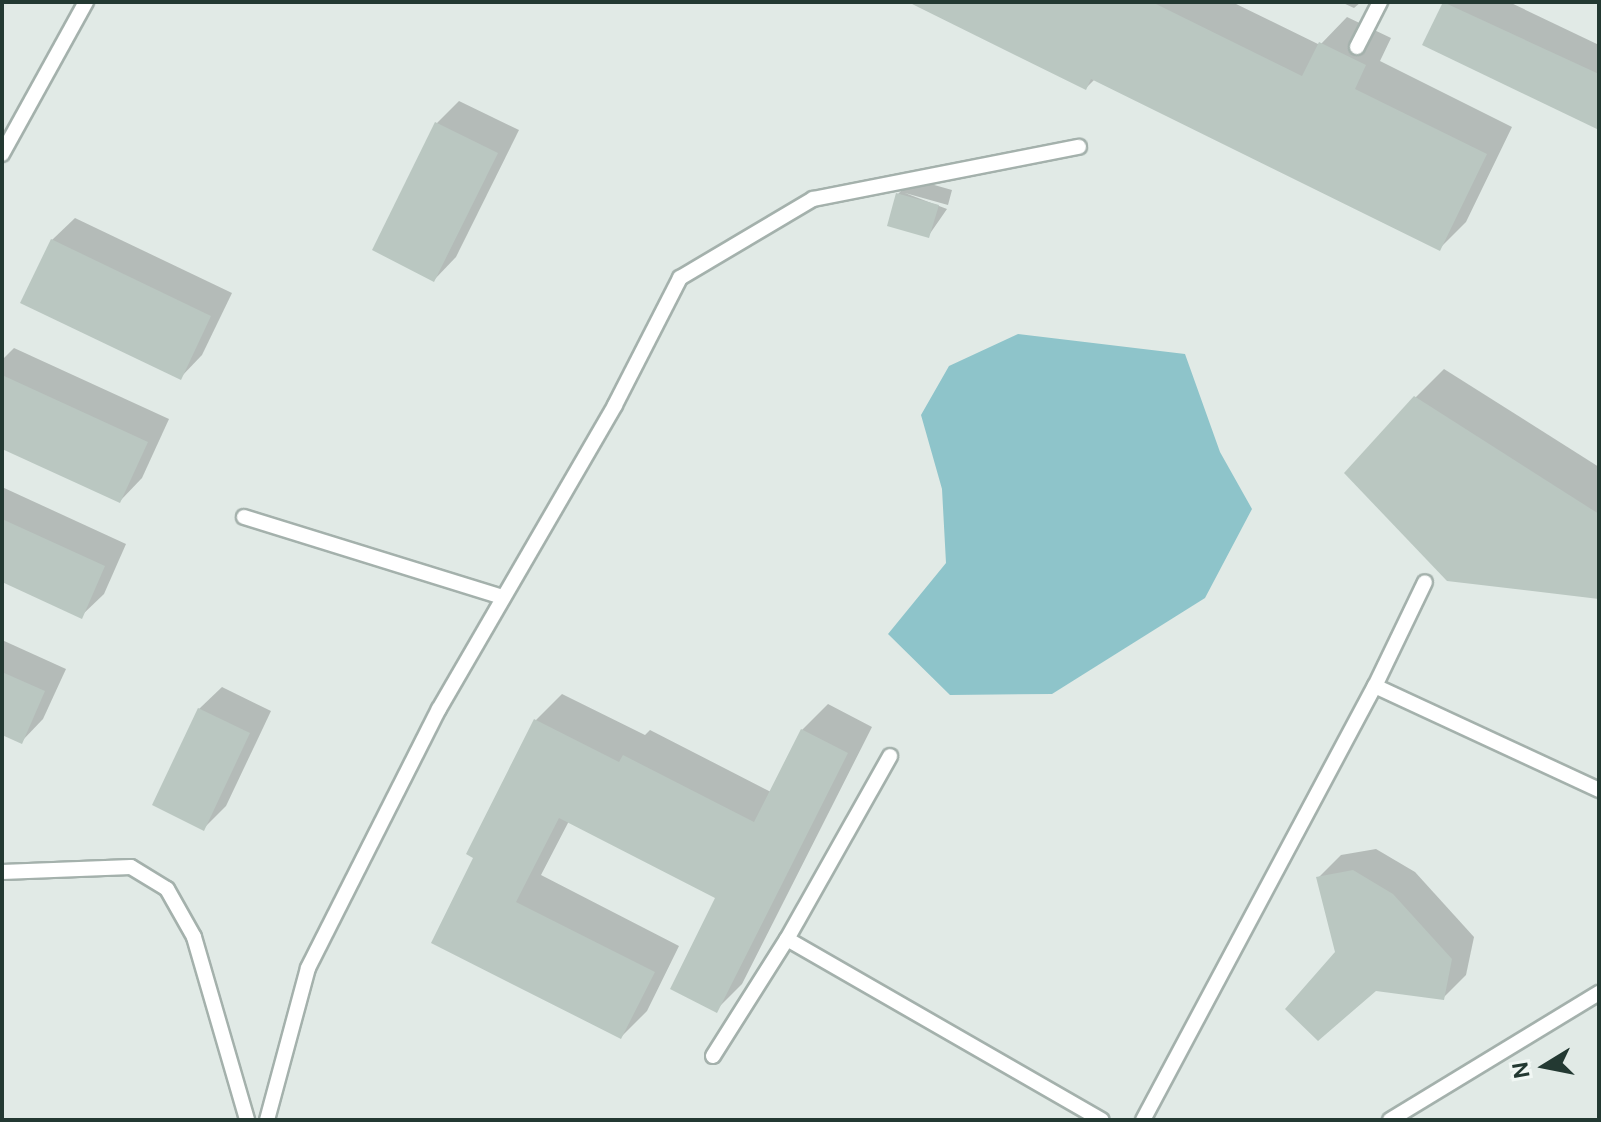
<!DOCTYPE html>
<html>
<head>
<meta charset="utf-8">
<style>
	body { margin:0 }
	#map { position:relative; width:1601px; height:1122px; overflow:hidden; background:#e1eae6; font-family:"DM Sans",sans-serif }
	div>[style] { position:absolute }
	.water>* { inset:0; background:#8ec4ca }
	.shadow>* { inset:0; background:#0003 }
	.building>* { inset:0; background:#bac7c1 }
	.roads { filter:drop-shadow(2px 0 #a4b1ac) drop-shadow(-2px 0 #a4b1ac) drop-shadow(0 2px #a4b1ac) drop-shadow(0 -2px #a4b1ac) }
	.lane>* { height:14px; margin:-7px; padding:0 7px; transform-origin:7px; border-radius:7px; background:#fff }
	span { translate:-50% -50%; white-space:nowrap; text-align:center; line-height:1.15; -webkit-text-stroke:6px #f1f7f4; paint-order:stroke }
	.frame { position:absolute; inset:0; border:4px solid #233932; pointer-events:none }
	.north { position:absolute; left:1505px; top:1026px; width:80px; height:80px; -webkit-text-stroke:6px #f1f7f4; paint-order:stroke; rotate:260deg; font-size:22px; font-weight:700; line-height:32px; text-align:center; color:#233932 }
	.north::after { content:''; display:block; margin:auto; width:28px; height:36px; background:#233932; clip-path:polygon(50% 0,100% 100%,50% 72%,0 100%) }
</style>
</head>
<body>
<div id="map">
	<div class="water">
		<div style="clip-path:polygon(1018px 334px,1185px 354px,1220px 452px,1252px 509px,1205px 598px,1052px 694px,950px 695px,888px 634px,946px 563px,942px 489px,921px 415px,949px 366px)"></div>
	</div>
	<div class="shadow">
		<div style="clip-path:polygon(943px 2px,1232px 2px,1320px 45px,1347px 17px,1391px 38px,1380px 61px,1512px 127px,1466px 222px,1439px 249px,1095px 79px,1086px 88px)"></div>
		<div style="clip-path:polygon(1341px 2px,1361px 2px,1354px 8px)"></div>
		<div style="clip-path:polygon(1445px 2px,1509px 2px,1599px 45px,1599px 120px,1425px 44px)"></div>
		<div style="clip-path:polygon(459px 101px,519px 130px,456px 257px,434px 280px,437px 123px)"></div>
		<div style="clip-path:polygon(913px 179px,952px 190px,948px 205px,905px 193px,947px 209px,929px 235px,898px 194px)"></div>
		<div style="clip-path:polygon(75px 218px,232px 293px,202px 355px,180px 378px,52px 240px)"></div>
		<div style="clip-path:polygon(14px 348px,169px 419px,142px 478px,120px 501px,2px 447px,2px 360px)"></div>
		<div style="clip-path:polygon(1444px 369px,1599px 467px,1599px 596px,1415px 398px)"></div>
		<div style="clip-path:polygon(2px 487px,126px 544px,104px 594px,81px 616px,2px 580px)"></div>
		<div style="clip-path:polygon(2px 640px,66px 669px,43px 719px,21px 742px,2px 733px)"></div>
		<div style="clip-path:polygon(222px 687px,271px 711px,226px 806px,204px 828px,199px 709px)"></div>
		<div style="clip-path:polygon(562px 694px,645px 735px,650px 730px,771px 792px,802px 730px,828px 704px,872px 727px,742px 984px,716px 1010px,718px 897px,569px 821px,541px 875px,679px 946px,647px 1011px,621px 1037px,476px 857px,536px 720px)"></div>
		<div style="clip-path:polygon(1376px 849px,1415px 872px,1474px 937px,1466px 975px,1443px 998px,1337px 953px,1318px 878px,1341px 855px)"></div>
	</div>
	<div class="building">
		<div style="clip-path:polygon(908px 2px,1152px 2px,1302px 76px,1319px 42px,1366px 65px,1355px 89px,1487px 154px,1440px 251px,1091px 79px,1086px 90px)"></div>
		<div style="clip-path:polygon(1443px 2px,1599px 74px,1599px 130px,1422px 45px)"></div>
		<div style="clip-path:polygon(435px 122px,498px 153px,434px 282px,372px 250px)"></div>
		<div style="clip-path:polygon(896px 193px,939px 205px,929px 238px,887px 226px)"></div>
		<div style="clip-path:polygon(51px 239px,211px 316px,181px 380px,20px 303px)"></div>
		<div style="clip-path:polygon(2px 375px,148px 442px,120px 503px,2px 449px)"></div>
		<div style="clip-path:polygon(1414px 396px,1599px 514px,1599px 599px,1447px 581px,1344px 473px)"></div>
		<div style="clip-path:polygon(2px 519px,105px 566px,82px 619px,2px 582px)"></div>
		<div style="clip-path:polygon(2px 672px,45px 691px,22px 744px,2px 735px)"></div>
		<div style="clip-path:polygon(198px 708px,250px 733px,204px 831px,152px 805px)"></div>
		<div style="clip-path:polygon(534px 719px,619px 762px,623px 755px,754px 822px,801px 729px,848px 753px,717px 1013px,670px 989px,715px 898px,559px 818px,516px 902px,655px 972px,621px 1039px,431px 943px,473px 858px,466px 854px)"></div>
		<div style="clip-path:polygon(1353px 870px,1393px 894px,1452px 959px,1444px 1000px,1376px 991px,1318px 1041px,1285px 1009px,1335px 952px,1316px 877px)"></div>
	</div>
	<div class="roads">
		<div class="lane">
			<div style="left:1357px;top:47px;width:51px;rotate:-62.9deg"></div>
			<div style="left:2px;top:154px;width:174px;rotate:-61.1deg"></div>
			<div style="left:244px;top:517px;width:271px;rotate:17.2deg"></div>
			<div style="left:1375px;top:686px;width:115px;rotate:-64.3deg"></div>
			<div style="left:2px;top:872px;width:129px;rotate:-2.2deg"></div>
			<div style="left:131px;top:867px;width:42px;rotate:31.4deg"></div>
			<div style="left:167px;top:889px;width:55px;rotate:60.6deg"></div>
			<div style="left:194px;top:937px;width:191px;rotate:73.8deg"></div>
			<div style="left:787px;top:939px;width:210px;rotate:-60.6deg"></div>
			<div style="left:713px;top:1056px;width:138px;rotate:-57.7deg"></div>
			<div style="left:787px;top:939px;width:363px;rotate:29.9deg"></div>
			<div style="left:267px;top:1120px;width:157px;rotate:-74.9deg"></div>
			<div style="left:308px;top:968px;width:290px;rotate:-63.2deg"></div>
			<div style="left:439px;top:709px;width:351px;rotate:-59.9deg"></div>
			<div style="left:615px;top:405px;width:143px;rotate:-62.9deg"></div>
			<div style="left:680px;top:278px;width:155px;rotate:-30.7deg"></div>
			<div style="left:813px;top:199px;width:271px;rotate:-11.1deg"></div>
			<div style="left:1143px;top:1120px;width:492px;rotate:-61.9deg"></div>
			<div style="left:1375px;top:686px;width:247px;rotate:24.9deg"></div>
			<div style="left:1390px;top:1120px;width:245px;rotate:-31.3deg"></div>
		</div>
	</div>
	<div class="frame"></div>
	<div class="north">N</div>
</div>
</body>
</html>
